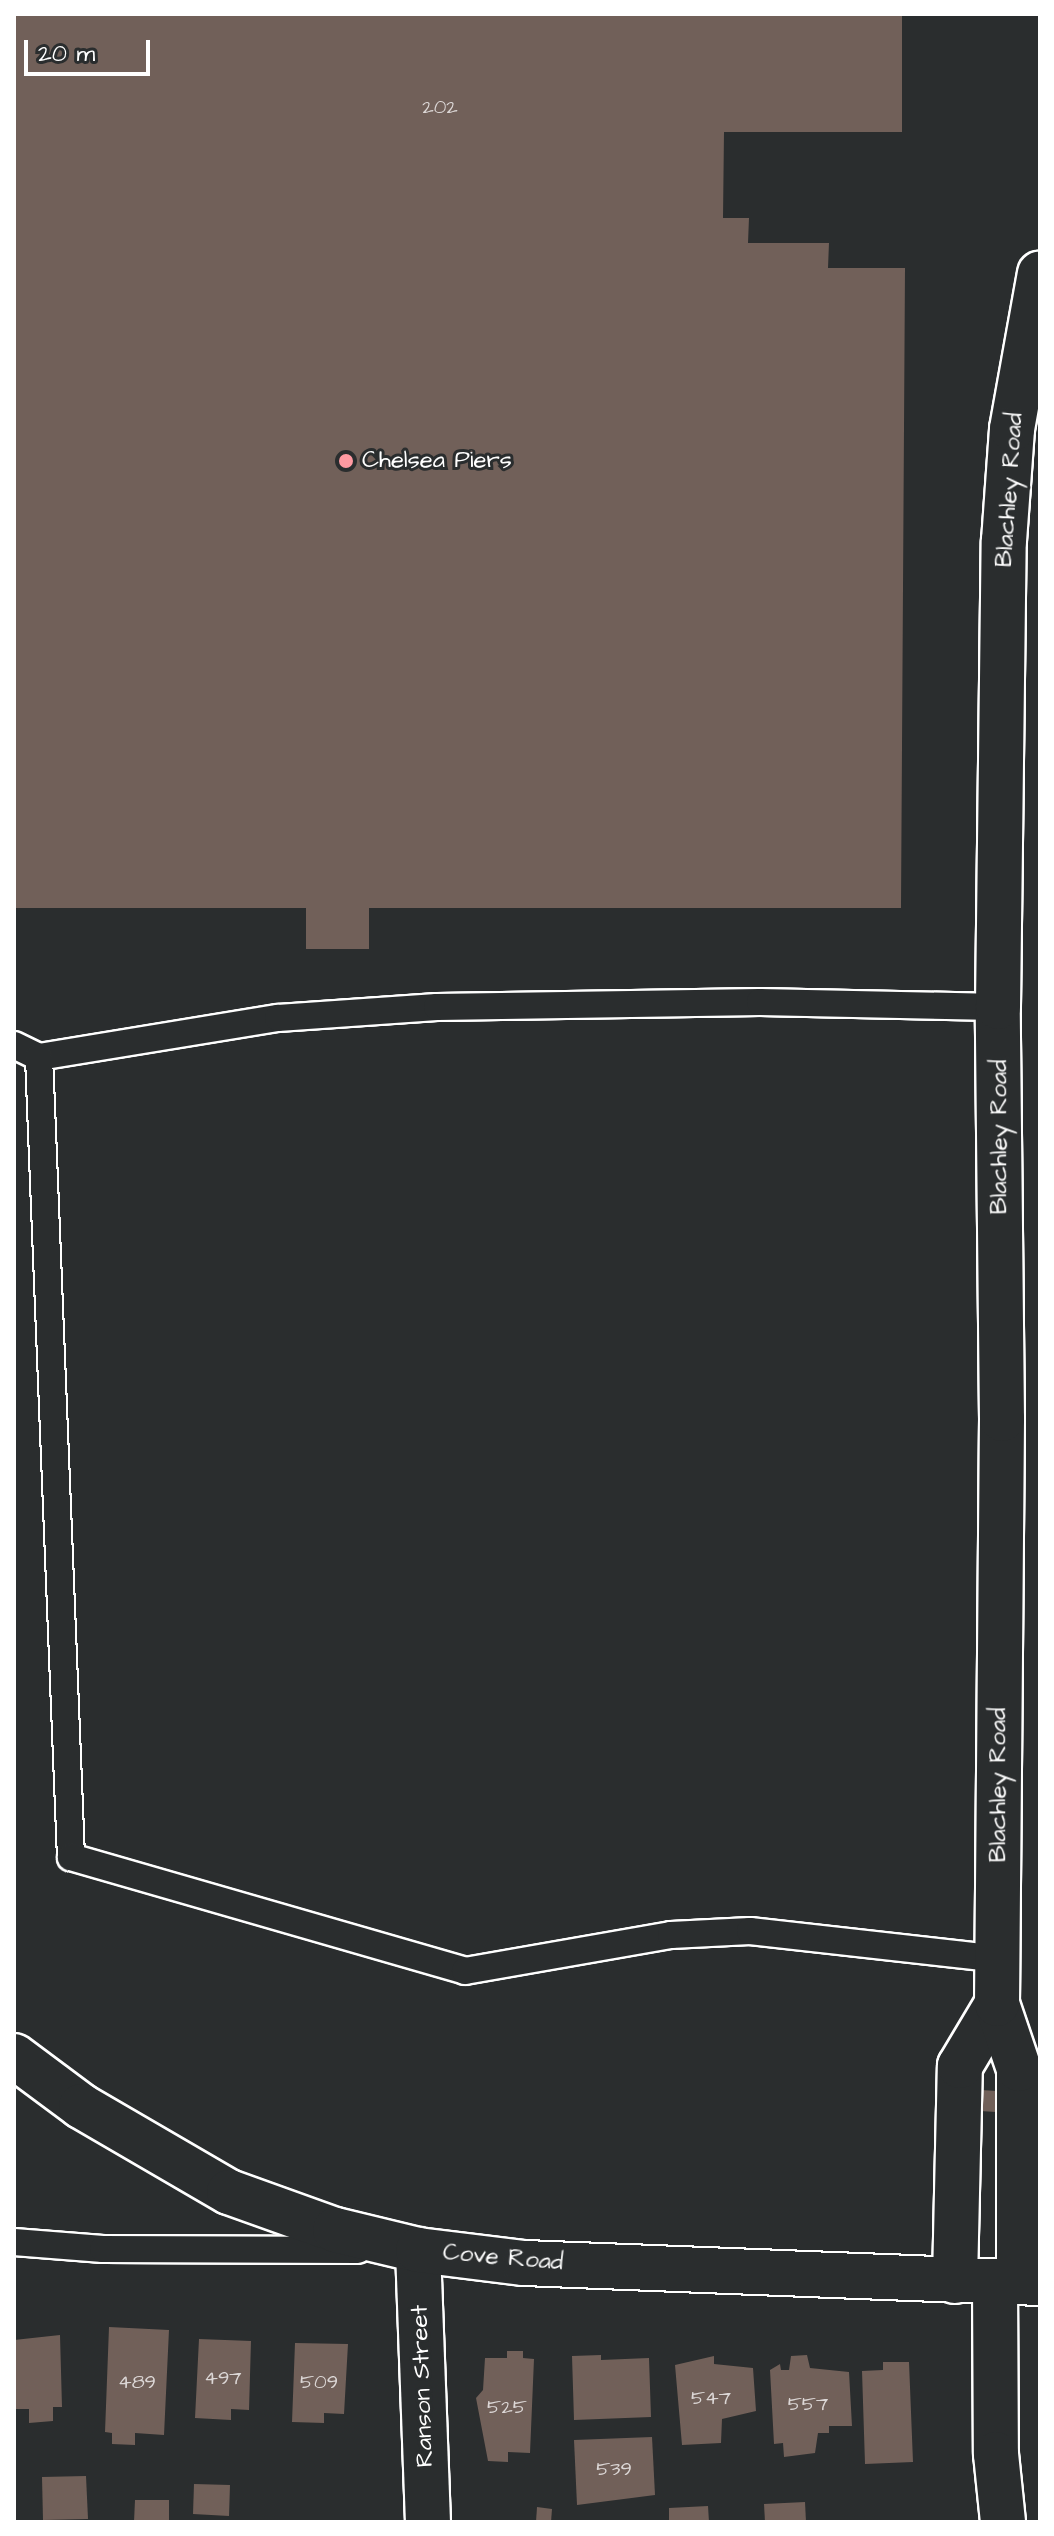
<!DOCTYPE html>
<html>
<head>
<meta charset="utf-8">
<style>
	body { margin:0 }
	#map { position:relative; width:1054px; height:2536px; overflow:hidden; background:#2a2d2e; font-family:"Architects Daughter",sans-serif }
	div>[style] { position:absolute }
	.building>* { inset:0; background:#716059 }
	.roads { filter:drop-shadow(2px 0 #fff) drop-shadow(-2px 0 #fff) drop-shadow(0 2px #fff) drop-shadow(0 -2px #fff) }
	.lane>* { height:26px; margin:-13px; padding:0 13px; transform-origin:13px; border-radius:13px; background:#2a2d2e }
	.street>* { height:44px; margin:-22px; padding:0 22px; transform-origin:22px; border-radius:22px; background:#2a2d2e }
	.secondary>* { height:44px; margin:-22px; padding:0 22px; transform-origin:22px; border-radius:22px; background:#2a2d2e }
	.dots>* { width:22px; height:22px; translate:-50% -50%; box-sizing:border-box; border:4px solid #2a2d2e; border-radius:50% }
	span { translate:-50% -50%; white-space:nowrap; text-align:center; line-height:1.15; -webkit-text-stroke:6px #2a2d2e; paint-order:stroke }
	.number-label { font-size:20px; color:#dcd7d6 }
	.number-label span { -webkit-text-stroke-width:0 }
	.poi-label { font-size:24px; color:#fff }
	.left { translate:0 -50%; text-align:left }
	.street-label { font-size:24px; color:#fff }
	.frame { position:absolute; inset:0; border:16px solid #fff; pointer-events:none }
	.scale { position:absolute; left:24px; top:40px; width:126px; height:36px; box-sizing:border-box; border:4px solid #fff; border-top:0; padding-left:10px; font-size:24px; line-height:28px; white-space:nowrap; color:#fff; -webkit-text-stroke:6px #2a2d2e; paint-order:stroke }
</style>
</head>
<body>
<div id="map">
	<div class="building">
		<div style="clip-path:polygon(14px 14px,902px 14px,902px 132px,724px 132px,723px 218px,749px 218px,748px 243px,829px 243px,828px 268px,905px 268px,901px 908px,369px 908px,369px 949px,306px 949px,306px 908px,14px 908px)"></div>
		<div style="clip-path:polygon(981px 2090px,997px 2091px,996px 2112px,980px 2111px)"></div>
		<div style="clip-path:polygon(109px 2327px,169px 2330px,164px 2435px,135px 2433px,135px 2445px,112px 2444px,112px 2433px,105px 2432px)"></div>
		<div style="clip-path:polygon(60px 2335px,62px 2407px,53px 2407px,53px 2421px,29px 2423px,29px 2409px,14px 2409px,14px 2340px)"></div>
		<div style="clip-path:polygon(199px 2339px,251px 2341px,249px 2410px,231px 2409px,231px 2420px,195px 2418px)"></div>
		<div style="clip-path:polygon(295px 2343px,348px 2344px,344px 2414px,324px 2413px,324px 2423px,292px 2422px)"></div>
		<div style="clip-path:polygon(507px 2351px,523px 2351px,523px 2358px,534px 2359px,530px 2453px,508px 2452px,508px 2462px,488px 2461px,476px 2398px,483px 2390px,485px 2358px,507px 2358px)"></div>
		<div style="clip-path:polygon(601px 2355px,601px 2360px,649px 2358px,651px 2417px,574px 2420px,572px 2356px)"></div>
		<div style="clip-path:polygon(807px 2355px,810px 2368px,849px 2372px,852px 2426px,829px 2426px,829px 2433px,818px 2433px,815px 2453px,784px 2457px,783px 2443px,774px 2444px,770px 2370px,780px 2364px,781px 2370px,789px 2370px,791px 2356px)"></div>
		<div style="clip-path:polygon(714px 2356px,714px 2364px,753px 2368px,756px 2411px,722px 2419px,721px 2443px,682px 2445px,675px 2365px)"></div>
		<div style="clip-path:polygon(883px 2362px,909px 2362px,913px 2462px,865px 2464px,862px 2371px,883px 2370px)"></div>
		<div style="clip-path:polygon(652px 2437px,655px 2495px,577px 2505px,574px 2440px)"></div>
		<div style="clip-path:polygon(86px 2476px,88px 2519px,43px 2520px,42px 2477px)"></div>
		<div style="clip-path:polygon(194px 2484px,230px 2485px,229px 2516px,193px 2514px)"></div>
		<div style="clip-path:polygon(135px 2500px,169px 2500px,169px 2522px,134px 2522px)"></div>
		<div style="clip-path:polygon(805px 2502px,806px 2522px,765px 2522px,764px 2504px)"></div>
		<div style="clip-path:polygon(708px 2506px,709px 2522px,669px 2522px,669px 2508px)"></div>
		<div style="clip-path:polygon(537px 2507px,552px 2509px,551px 2522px,536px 2522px)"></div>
	</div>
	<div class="roads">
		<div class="lane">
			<div style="left:14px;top:1045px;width:28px;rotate:26deg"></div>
			<div style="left:39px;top:1057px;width:242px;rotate:-9.3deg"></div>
			<div style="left:278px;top:1018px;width:159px;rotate:-4deg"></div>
			<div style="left:437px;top:1007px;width:323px;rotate:-0.9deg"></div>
			<div style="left:760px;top:1002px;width:238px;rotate:1.2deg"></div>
			<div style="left:39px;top:1057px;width:801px;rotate:87.71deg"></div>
			<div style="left:71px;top:1857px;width:410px;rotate:16.1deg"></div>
			<div style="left:465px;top:1971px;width:209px;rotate:-9.9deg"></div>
			<div style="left:671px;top:1935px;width:79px;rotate:-2.9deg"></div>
			<div style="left:750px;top:1931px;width:250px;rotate:6.4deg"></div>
			<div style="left:14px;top:2242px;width:89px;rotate:4.5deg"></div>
			<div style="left:103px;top:2249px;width:255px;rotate:0.2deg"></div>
		</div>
		<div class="street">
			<div style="left:418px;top:2250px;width:272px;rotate:87.9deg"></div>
			<div style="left:955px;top:2281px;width:215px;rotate:-88.7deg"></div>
			<div style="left:960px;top:2066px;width:72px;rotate:-59.2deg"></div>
			<div style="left:1019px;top:2282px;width:213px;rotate:-90deg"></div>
			<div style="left:1019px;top:2069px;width:69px;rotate:-108.7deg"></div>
			<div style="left:997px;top:2004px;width:585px;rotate:-89.51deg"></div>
			<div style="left:1002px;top:1419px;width:412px;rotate:-90.6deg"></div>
			<div style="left:998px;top:1007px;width:466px;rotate:-89.3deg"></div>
			<div style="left:1004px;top:541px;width:112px;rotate:-85.9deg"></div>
			<div style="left:1012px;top:429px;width:158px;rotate:-79.8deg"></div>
			<div style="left:995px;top:2283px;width:171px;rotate:89.7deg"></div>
			<div style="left:996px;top:2454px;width:68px;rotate:84.1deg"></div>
		</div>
		<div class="secondary">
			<div style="left:14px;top:2056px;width:84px;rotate:36.7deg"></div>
			<div style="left:81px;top:2106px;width:171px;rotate:30.2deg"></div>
			<div style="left:229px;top:2192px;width:113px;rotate:19.7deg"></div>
			<div style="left:335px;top:2230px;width:85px;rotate:13.5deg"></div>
			<div style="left:418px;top:2250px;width:107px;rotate:7deg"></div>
			<div style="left:524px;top:2263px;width:516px;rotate:2.22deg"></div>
		</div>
	</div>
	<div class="dots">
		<div style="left:346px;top:461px;background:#ff9aa2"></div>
	</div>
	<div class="number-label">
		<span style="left:440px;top:107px">202</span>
		<span style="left:223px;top:2378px">497</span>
		<span style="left:137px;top:2382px">489</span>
		<span style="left:319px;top:2382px">509</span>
		<span style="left:711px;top:2398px">547</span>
		<span style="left:808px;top:2404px">557</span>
		<span style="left:507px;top:2407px">525</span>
		<span style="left:614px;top:2469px">539</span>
	</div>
	<div class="poi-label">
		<span class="left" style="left:362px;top:461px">Chelsea Piers</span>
	</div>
	<div class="street-label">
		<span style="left:1010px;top:490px;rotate:-86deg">Blachley Road</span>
		<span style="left:1000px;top:1137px;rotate:-90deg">Blachley Road</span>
		<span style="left:999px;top:1785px;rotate:-90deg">Blachley Road</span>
		<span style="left:503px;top:2258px;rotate:5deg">Cove Road</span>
		<span style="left:423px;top:2386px;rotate:-92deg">Ranson Street</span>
	</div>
	<div class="frame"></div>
	<div class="scale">20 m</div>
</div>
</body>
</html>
